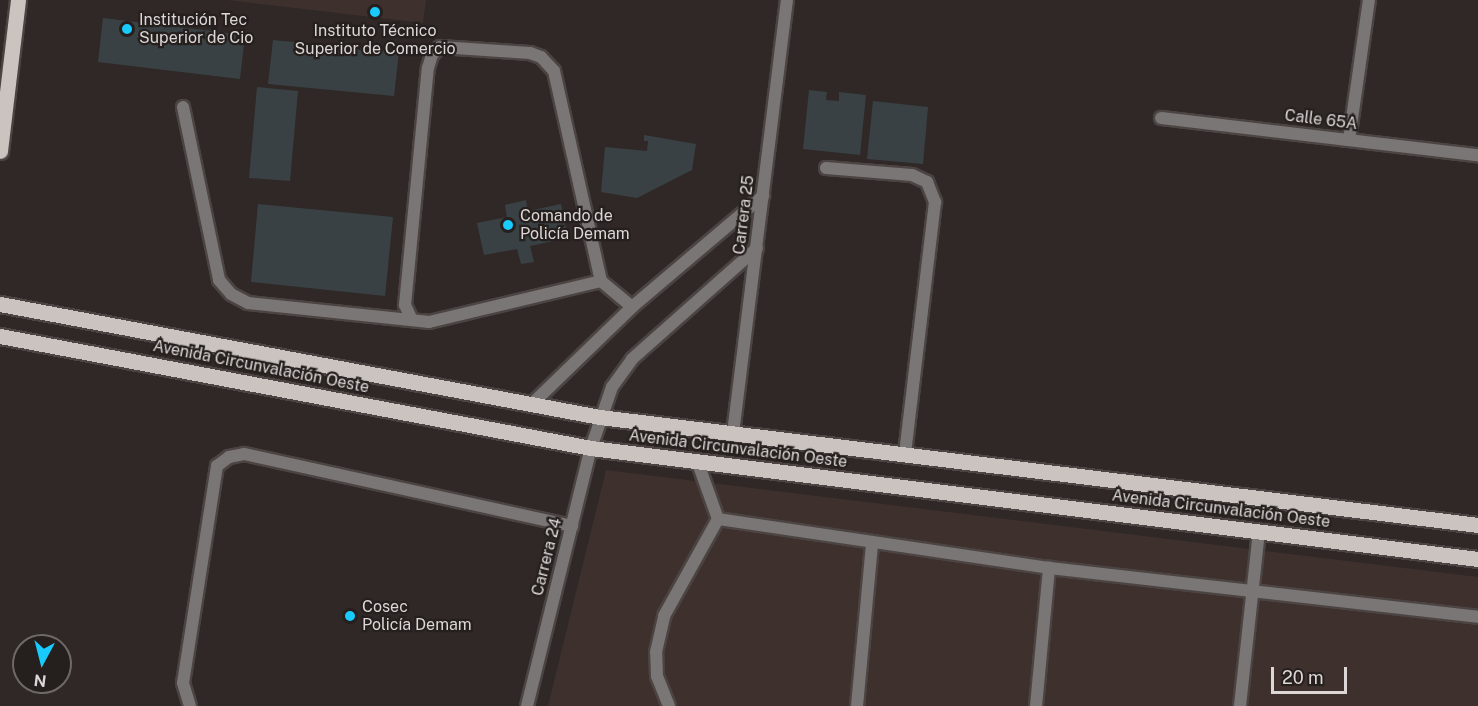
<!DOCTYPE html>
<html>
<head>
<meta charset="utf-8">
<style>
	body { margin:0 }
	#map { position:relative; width:1478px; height:706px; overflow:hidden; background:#2f2826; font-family:"Public Sans",sans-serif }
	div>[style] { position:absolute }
	.built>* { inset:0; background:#3e302c }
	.building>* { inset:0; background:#3a4144 }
	.roads { filter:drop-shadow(2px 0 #4b4442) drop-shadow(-2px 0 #4b4442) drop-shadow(0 2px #4b4442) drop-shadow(0 -2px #4b4442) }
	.service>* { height:12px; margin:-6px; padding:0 6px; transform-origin:6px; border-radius:6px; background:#7a7675 }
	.minor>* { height:12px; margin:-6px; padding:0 6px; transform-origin:6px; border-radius:6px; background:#7a7675 }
	.primary>* { height:15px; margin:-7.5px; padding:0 7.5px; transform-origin:7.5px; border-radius:7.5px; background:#cac3c0 }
	.dots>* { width:16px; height:16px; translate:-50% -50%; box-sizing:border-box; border:3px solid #251f1d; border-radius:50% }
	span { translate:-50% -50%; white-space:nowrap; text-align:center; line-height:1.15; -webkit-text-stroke:4.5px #251f1d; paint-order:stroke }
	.poi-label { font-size:16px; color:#dcd7d6 }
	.left { translate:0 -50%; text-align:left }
	.street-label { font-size:16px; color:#dcd7d6 }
	.north { position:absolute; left:12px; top:634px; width:60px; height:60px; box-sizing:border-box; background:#251f1d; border:2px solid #6e6967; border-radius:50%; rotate:187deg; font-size:16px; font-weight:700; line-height:24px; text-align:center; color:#dcd7d6 }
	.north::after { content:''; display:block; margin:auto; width:21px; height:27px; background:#19cafc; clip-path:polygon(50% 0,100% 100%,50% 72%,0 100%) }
	.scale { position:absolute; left:1271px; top:667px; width:76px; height:27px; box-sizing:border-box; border:3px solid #dcd7d6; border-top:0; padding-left:8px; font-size:18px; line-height:21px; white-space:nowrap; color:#dcd7d6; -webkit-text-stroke:4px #251f1d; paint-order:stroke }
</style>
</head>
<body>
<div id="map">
	<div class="built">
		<div style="clip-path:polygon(227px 0,426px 0,423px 23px)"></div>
		<div style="clip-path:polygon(606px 470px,1478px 577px,1478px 706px,548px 706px)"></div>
	</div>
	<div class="building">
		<div style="clip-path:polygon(103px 18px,245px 35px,240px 79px,98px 62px)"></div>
		<div style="clip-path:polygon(273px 40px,399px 52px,394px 96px,268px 84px)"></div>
		<div style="clip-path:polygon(257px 87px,298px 91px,290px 181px,249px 178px)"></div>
		<div style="clip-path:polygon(809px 90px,827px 92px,826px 100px,839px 101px,839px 92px,866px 95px,860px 155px,803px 149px)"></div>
		<div style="clip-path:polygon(873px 101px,928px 107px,923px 164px,867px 159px)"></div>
		<div style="clip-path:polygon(644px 135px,696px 144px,692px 170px,637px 198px,601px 192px,605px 147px,647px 151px,648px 141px,644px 141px)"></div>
		<div style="clip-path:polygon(526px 200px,528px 211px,561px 204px,568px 238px,530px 246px,534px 262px,521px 264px,517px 249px,484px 255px,477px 223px,507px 217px,505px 205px)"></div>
		<div style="clip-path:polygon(258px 204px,393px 217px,385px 296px,251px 282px)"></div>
	</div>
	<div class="roads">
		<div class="service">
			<div style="left:183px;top:107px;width:177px;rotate:78.2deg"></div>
			<div style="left:219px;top:280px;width:18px;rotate:49deg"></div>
			<div style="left:231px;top:294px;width:19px;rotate:28deg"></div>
			<div style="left:248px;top:303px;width:182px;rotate:6deg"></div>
			<div style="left:429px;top:322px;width:177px;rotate:-13.4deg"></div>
			<div style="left:601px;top:281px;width:40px;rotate:40deg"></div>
			<div style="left:826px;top:168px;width:86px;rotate:4.7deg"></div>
			<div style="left:912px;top:175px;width:17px;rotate:25deg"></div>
			<div style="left:927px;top:182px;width:22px;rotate:68deg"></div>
			<div style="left:935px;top:202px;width:255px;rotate:96.8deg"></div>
			<div style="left:412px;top:320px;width:17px;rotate:-115deg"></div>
			<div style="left:405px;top:305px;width:238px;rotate:-84.5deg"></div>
			<div style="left:428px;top:68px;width:14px;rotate:-73deg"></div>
			<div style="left:432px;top:55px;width:11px;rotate:-45deg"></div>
			<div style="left:440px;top:47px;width:90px;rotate:3.8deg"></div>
			<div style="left:530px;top:53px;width:12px;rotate:20deg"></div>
			<div style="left:541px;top:57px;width:19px;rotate:47deg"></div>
			<div style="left:554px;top:71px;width:215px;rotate:77.4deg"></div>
			<div style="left:532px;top:404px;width:139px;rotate:-44.1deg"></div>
			<div style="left:632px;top:307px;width:172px;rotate:-40.3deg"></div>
			<div style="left:718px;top:519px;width:335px;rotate:8.4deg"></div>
			<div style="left:1049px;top:568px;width:432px;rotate:6.5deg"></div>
			<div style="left:190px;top:706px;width:24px;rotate:-107deg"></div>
			<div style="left:183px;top:683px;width:220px;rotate:-81.1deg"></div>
			<div style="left:217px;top:466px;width:15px;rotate:-37deg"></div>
			<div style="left:229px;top:457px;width:15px;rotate:-11deg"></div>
			<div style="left:244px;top:454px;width:336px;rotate:12.4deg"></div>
			<div style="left:669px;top:706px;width:32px;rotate:-112deg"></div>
			<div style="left:657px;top:676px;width:24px;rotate:-92deg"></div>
			<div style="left:656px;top:652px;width:37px;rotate:-77deg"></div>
			<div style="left:664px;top:616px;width:111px;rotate:-60.9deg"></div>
			<div style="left:718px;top:519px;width:59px;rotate:-109.7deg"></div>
			<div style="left:857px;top:706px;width:164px;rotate:-84.7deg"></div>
			<div style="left:1036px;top:706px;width:139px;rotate:-84.6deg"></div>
			<div style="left:1240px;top:706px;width:175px;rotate:-83.8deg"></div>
		</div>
		<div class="minor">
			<div style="left:1161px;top:118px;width:319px;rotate:6.7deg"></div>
			<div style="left:1349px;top:140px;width:141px;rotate:-81.9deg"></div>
			<div style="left:733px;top:433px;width:436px;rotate:-82.9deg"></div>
			<div style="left:527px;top:706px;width:266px;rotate:-76.1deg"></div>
			<div style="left:591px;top:448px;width:65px;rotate:-71deg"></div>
			<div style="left:612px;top:387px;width:34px;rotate:-54deg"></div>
			<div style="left:632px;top:359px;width:167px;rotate:-41.6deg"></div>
		</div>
		<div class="primary">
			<div style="left:0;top:151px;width:152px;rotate:-83.2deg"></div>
			<div style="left:0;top:304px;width:611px;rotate:10.67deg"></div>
			<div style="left:600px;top:417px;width:885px;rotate:7.01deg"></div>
			<div style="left:0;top:336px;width:602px;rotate:10.73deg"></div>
			<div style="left:591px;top:448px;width:894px;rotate:7.13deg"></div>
		</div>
	</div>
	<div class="dots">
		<div style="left:375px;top:12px;background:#19cafc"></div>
		<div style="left:127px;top:29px;background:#19cafc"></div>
		<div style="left:508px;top:225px;background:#19cafc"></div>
		<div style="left:350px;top:616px;background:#19cafc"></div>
	</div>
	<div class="poi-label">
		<span class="left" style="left:139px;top:29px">Institución Tec<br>Superior de Cio</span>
		<span style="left:375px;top:40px">Instituto Técnico<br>Superior de Comercio</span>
		<span class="left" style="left:520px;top:225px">Comando de<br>Policía Demam</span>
		<span class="left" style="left:362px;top:616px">Cosec<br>Policía Demam</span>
	</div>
	<div class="street-label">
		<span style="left:1321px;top:120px;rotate:7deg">Calle 65A</span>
		<span style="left:744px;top:215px;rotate:-83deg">Carrera 25</span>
		<span style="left:261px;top:367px;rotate:11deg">Avenida Circunvalación Oeste</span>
		<span style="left:738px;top:449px;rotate:7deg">Avenida Circunvalación Oeste</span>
		<span style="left:1221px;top:509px;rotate:7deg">Avenida Circunvalación Oeste</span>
		<span style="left:547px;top:557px;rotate:-76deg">Carrera 24</span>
	</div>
	<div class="north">N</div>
	<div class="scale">20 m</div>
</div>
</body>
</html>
